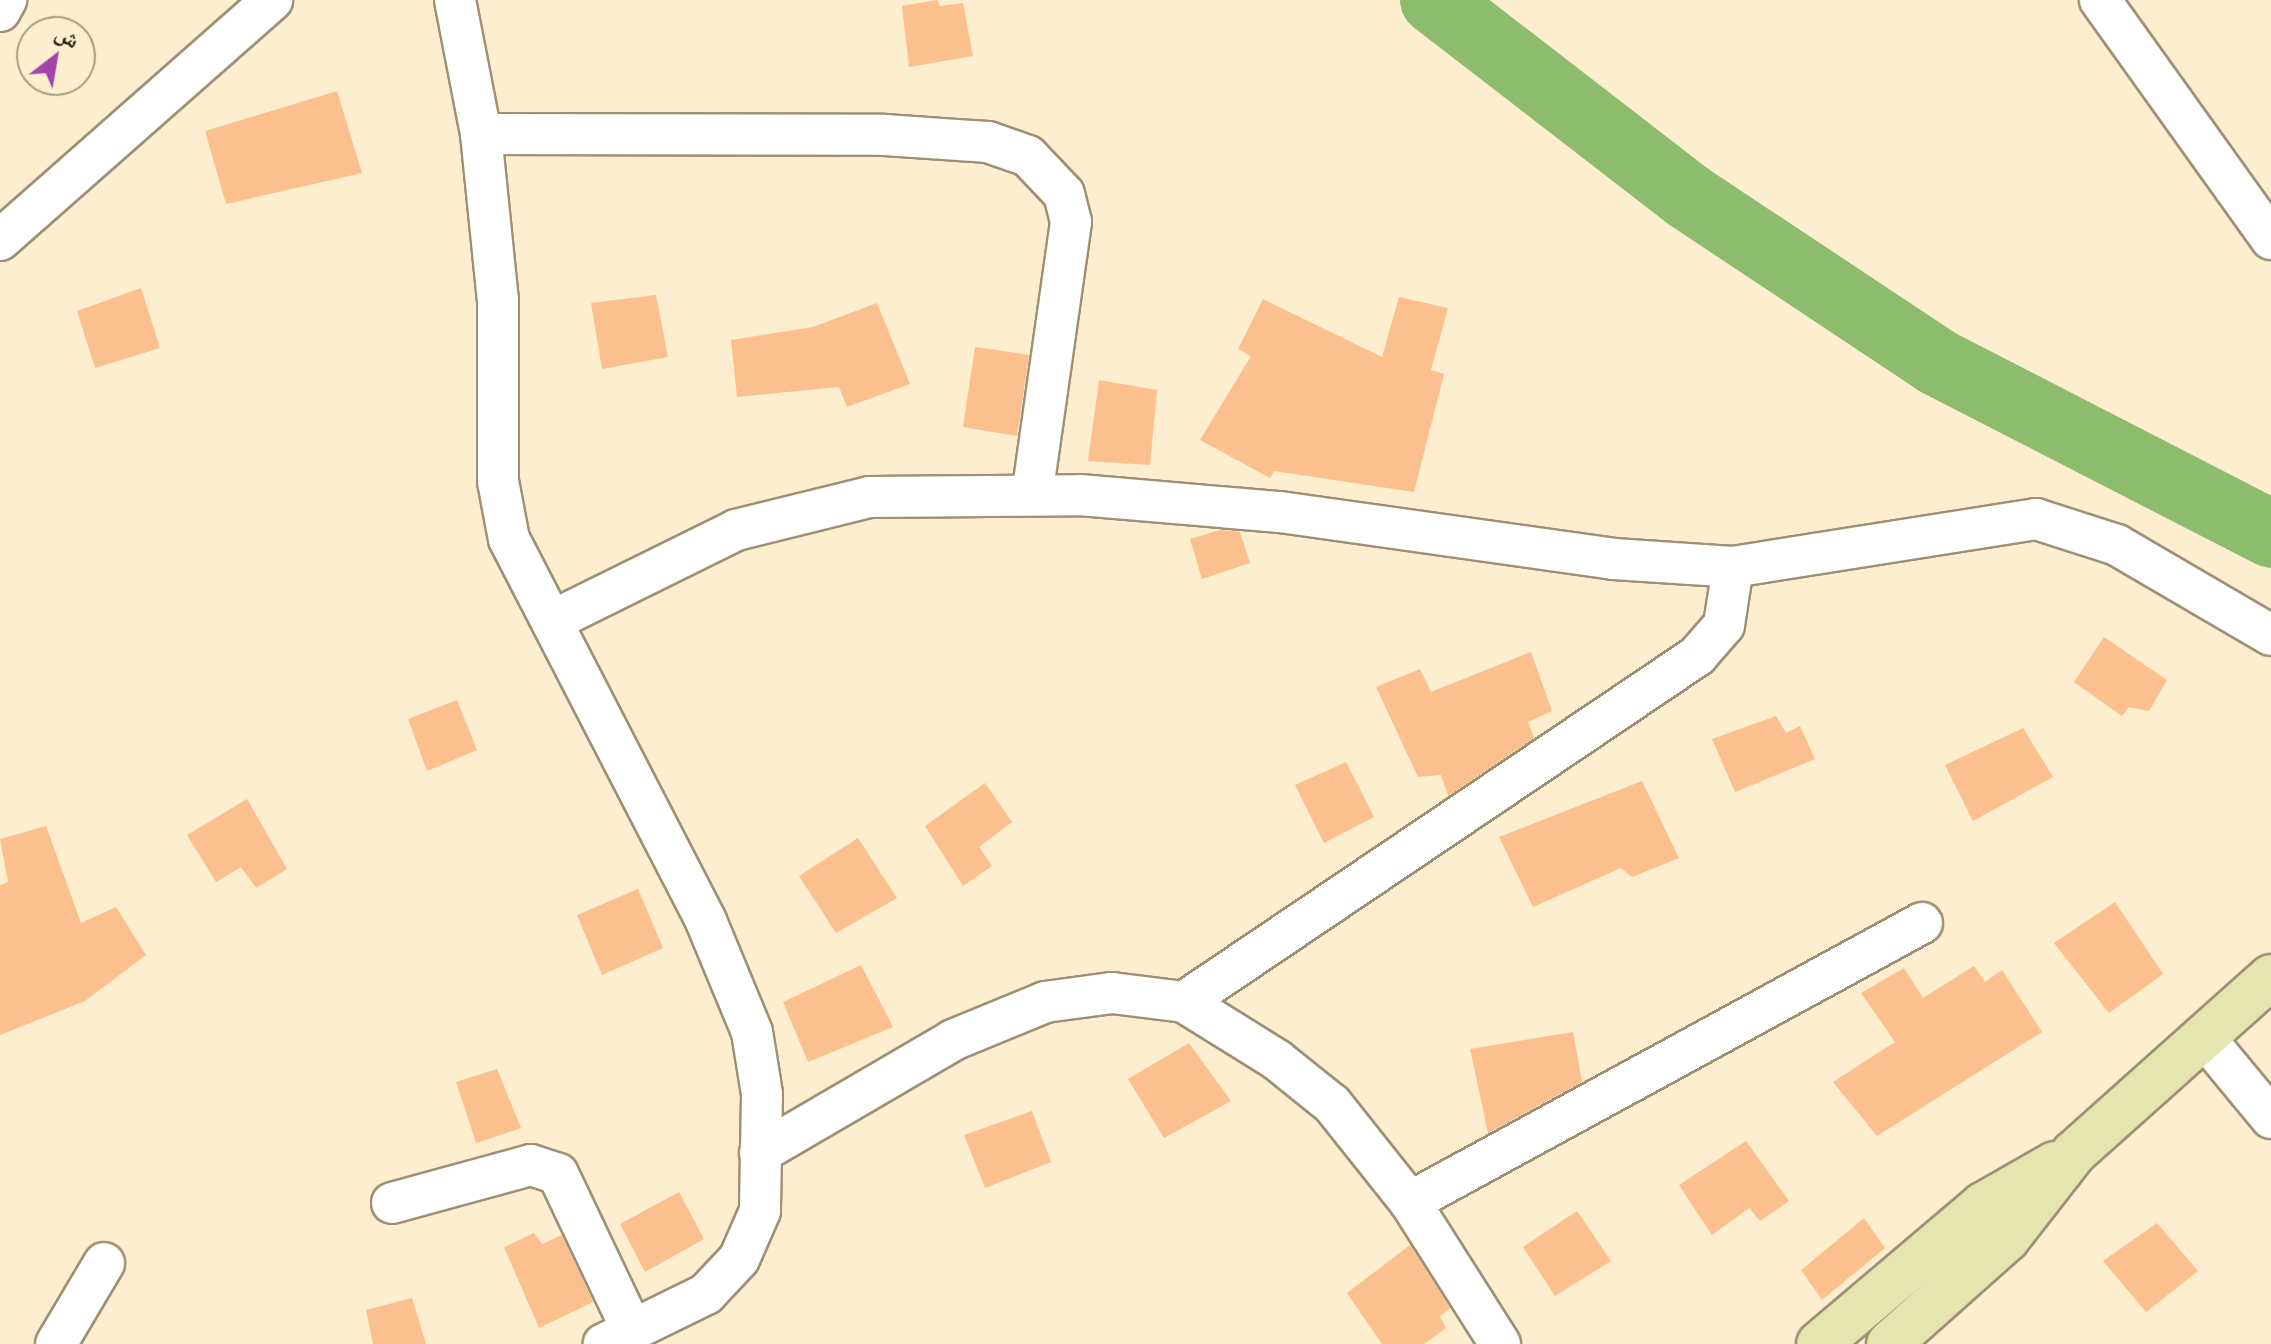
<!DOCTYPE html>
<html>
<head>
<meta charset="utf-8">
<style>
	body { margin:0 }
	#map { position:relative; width:2271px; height:1344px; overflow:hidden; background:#fceecf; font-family:Helvetica,"Noto Naskh Arabic",sans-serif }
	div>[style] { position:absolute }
	.river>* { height:68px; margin:-34px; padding:0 34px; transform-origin:34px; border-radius:34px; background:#8dbc6d }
	.building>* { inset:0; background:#fbc08d }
	.roads { filter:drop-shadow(2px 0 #9e9074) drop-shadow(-2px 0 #9e9074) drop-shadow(0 2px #9e9074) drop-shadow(0 -2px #9e9074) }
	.minor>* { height:40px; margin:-20px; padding:0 20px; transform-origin:20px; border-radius:20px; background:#fff }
	.major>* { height:44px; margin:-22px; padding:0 22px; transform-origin:22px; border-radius:22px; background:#e5e6af }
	span { translate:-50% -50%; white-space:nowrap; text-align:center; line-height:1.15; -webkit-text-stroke:7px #fceecf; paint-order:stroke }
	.north { position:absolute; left:16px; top:16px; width:80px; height:80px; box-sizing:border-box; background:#fceecf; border:2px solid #a89d86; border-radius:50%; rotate:31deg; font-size:22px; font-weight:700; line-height:32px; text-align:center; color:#292418 }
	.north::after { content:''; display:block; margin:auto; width:28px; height:36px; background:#a544ab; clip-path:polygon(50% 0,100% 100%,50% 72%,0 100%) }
</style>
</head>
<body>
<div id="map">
	<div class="river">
		<div style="left:1434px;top:0;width:322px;rotate:37.7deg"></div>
		<div style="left:1689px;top:197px;width:298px;rotate:33.6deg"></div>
		<div style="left:1937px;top:362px;width:376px;rotate:27.2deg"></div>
	</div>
	<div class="building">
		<div style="clip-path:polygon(937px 0,940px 6px,963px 3px,973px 56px,909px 67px,902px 6px)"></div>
		<div style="clip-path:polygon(337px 91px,362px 173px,226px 204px,205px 131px)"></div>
		<div style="clip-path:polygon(141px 288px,160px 348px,95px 368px,77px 311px)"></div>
		<div style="clip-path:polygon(656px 295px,668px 357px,602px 369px,591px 303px)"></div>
		<div style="clip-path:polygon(1399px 297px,1448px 308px,1431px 370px,1444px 374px,1414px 492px,1274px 471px,1270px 478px,1200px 440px,1251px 356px,1238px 349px,1263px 299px,1382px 357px)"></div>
		<div style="clip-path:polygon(877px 303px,910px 384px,847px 407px,839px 387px,737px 397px,731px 340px,813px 327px)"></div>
		<div style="clip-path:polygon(975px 347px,1029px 355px,1017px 436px,963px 427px)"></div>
		<div style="clip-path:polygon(1099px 380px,1157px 390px,1150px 465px,1088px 461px)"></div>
		<div style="clip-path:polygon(1220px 530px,1240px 532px,1250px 563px,1202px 579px,1190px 539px)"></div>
		<div style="clip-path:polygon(2104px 637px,2167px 680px,2149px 711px,2129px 707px,2122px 716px,2074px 682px)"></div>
		<div style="clip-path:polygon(1531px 652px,1552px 711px,1528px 722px,1534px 738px,1448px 796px,1441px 775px,1418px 777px,1376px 687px,1420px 669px,1431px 692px)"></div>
		<div style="clip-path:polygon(457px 700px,477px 750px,427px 771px,408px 719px)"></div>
		<div style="clip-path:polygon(1776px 716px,1786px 733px,1800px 726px,1815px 759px,1735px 792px,1712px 739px)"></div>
		<div style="clip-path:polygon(2023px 728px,2053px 777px,1973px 821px,1945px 765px)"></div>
		<div style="clip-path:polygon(1346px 762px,1374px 817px,1324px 843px,1295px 785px)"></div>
		<div style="clip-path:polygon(1642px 781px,1679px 858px,1632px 877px,1621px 868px,1533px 907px,1499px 837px)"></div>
		<div style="clip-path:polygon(985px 783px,1012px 822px,979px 847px,992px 866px,963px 886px,925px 826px)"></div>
		<div style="clip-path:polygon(247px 799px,287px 869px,256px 888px,241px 867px,216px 882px,187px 835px)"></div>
		<div style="clip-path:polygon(46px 826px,81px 923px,116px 907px,146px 955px,85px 1001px,0 1035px,0 885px,8px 882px,0 839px)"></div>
		<div style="clip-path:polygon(858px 838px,897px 898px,836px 933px,799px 876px)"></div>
		<div style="clip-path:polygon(638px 889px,663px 948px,602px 975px,577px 915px)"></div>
		<div style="clip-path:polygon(2115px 902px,2163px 974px,2109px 1013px,2054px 943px)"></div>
		<div style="clip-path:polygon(861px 965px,893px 1027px,808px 1062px,783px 1002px)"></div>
		<div style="clip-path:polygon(1974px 966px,1985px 982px,2002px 970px,2042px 1032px,1877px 1136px,1833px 1082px,1895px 1042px,1861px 993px,1904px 968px,1923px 998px)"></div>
		<div style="clip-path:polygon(1573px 1032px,1582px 1082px,1488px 1133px,1470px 1049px)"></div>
		<div style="clip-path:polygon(1189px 1043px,1231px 1101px,1164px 1138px,1128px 1079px)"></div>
		<div style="clip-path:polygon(497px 1069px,521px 1128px,476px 1143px,456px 1082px)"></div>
		<div style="clip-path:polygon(1032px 1111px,1051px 1162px,985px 1188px,964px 1135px)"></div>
		<div style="clip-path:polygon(1746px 1141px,1789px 1201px,1760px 1221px,1749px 1208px,1712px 1235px,1679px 1185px)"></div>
		<div style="clip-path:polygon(679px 1192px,704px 1239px,645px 1272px,620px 1224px)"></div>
		<div style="clip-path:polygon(1577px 1211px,1611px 1261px,1555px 1296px,1523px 1247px)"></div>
		<div style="clip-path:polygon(1864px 1218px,1885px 1248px,1822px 1300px,1801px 1270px)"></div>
		<div style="clip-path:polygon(2157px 1223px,2198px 1271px,2146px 1312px,2103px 1261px)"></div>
		<div style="clip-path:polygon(534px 1233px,542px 1244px,562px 1235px,593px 1302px,539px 1328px,504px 1247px)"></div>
		<div style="clip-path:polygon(1410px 1245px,1450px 1308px,1440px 1316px,1446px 1328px,1424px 1344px,1382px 1344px,1347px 1293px)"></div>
		<div style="clip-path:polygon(412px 1298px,426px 1344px,373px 1344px,366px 1310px)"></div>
	</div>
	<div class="roads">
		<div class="minor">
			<div style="left:455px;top:0;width:136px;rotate:79deg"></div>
			<div style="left:481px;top:134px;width:167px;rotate:84.2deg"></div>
			<div style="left:498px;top:300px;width:181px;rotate:90deg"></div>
			<div style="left:498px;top:481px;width:59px;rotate:79.3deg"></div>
			<div style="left:509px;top:539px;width:430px;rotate:62.7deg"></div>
			<div style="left:706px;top:921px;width:120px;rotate:67.5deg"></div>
			<div style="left:752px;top:1032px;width:63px;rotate:80.8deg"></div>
			<div style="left:762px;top:1094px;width:117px;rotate:91deg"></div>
			<div style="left:760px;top:1211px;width:52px;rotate:113.6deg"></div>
			<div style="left:739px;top:1259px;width:48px;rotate:133.3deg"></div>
			<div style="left:706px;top:1294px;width:114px;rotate:153.9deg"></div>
			<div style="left:2100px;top:0;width:294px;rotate:54.4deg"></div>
			<div style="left:0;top:11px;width:13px;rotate:-61deg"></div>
			<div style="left:481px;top:134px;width:404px;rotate:0.1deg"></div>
			<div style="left:885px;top:135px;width:103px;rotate:3.9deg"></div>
			<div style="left:988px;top:142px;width:42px;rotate:19.3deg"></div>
			<div style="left:1028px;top:156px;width:52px;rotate:46.5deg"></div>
			<div style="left:1064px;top:194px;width:29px;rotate:76deg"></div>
			<div style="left:1071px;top:222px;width:276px;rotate:98.1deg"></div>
			<div style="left:0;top:240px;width:363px;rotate:-41.4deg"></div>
			<div style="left:554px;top:620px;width:203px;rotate:-26.3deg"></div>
			<div style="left:736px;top:530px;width:137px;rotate:-13.9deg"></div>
			<div style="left:869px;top:497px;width:211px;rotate:-0.5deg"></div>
			<div style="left:1080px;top:495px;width:201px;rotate:4.9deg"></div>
			<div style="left:1280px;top:512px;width:337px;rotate:8deg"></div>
			<div style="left:1614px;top:559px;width:119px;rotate:3.8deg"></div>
			<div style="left:1733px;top:567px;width:307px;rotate:-9deg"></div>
			<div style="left:2036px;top:519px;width:85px;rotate:17.8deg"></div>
			<div style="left:2117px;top:545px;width:178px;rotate:30.3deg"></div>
			<div style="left:1184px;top:1002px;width:619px;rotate:-34deg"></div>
			<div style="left:1697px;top:656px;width:41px;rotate:-48.9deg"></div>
			<div style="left:1724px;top:625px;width:59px;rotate:-81.2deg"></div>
			<div style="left:2204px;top:1037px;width:105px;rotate:50.4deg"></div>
			<div style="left:760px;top:1153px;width:224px;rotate:-30.3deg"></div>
			<div style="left:953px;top:1040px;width:100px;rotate:-22.4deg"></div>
			<div style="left:1045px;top:1002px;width:68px;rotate:-7.7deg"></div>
			<div style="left:1112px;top:993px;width:73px;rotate:7.1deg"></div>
			<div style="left:1184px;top:1002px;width:110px;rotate:31.9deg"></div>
			<div style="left:1277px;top:1060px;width:70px;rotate:38.7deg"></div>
			<div style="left:1332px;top:1104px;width:125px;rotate:51.5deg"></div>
			<div style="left:1410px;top:1202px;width:168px;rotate:57.6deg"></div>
			<div style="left:1410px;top:1202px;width:583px;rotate:-28.59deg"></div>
			<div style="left:392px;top:1203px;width:144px;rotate:-15.3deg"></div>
			<div style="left:531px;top:1165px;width:28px;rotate:18deg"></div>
			<div style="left:558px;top:1174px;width:173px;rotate:64.6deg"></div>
			<div style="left:56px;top:1344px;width:94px;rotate:-59.3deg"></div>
		</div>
		<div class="major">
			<div style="left:1819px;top:1344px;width:215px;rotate:-40.3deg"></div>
			<div style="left:1983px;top:1205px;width:83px;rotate:-29.7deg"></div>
			<div style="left:1889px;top:1344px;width:158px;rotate:-41.7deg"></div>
			<div style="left:2007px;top:1239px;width:109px;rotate:-52.1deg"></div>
			<div style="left:2074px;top:1153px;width:264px;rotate:-41.8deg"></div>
		</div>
	</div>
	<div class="north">ش</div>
</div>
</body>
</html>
